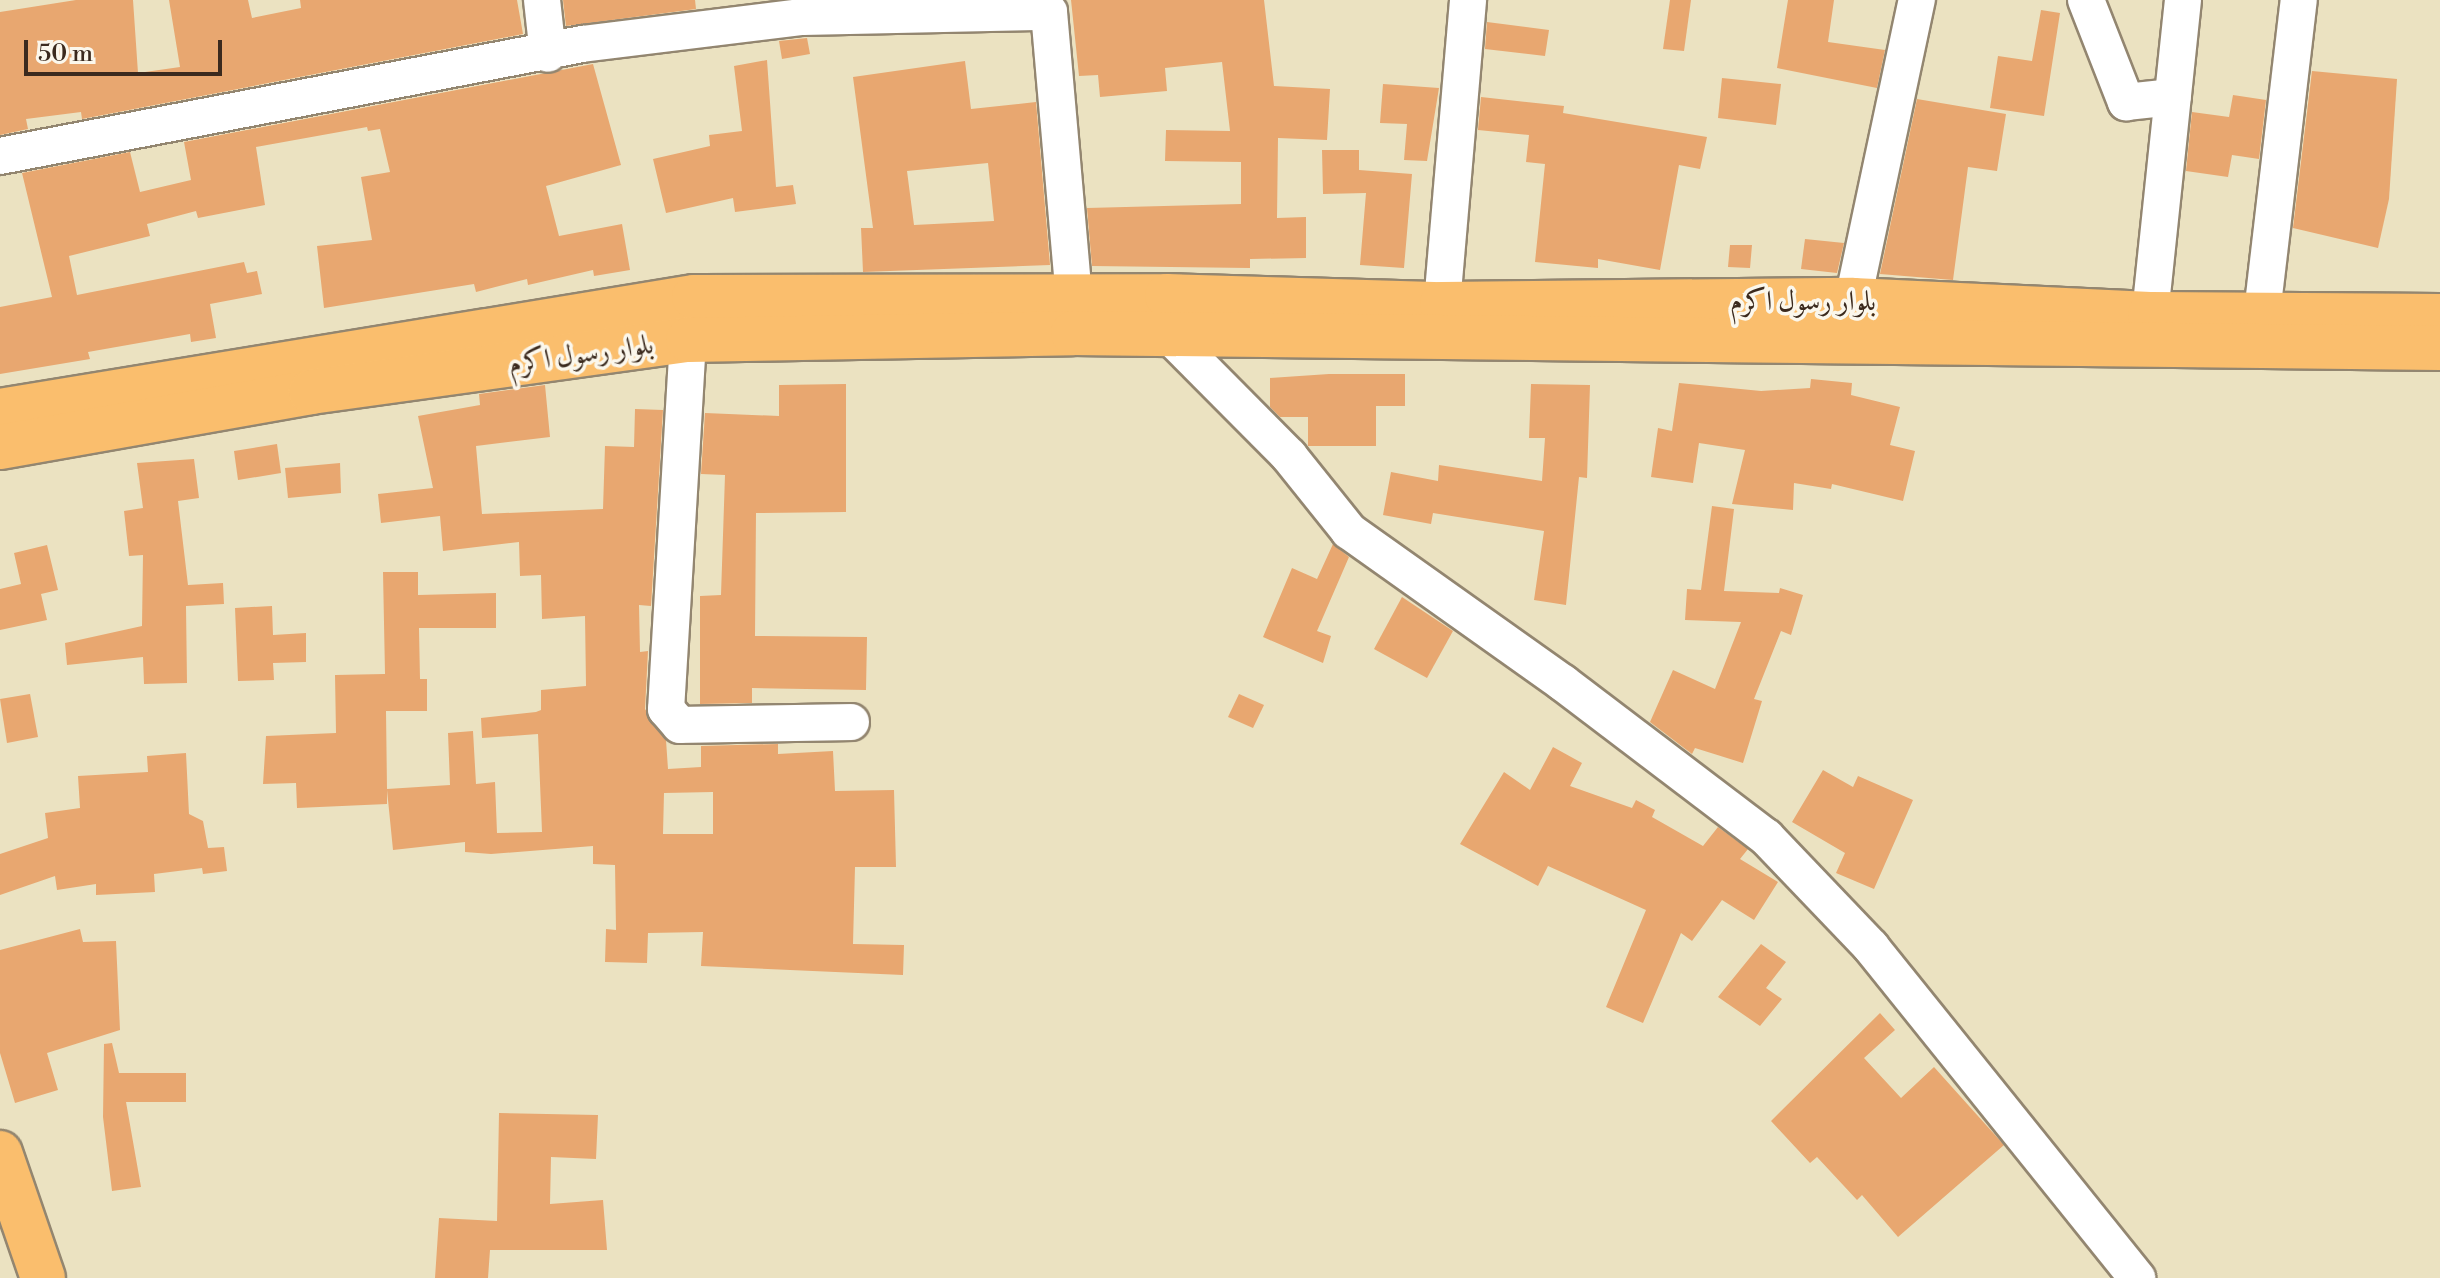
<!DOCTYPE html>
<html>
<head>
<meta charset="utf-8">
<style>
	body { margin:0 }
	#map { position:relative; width:2440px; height:1278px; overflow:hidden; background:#ebe2c1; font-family:"Libre Bodoni",Amiri,serif }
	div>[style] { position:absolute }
	.building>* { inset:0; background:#e8a770 }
	.roads { filter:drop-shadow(2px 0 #938670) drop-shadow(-2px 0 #938670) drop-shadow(0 2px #938670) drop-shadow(0 -2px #938670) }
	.minor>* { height:36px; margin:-18px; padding:0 18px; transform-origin:18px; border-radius:18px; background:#fff }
	.major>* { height:44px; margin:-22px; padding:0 22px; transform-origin:22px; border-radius:22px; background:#fabe6d }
	.highway>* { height:44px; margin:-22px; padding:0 22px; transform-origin:22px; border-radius:22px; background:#fabe6d }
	span { translate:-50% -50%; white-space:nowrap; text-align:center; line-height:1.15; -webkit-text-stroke:7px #fbf7ec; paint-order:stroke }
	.street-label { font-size:28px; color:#3b2a1e }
	.scale { position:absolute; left:24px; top:40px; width:198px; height:36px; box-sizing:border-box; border:4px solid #3b2a1e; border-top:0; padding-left:10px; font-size:24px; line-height:28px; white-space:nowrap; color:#3b2a1e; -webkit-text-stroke:6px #fbf7ec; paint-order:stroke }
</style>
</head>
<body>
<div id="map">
	<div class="building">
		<div style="clip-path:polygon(76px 0,133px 0,138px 73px,180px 67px,169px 0,248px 0,252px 18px,301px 8px,300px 0,517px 0,523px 34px,82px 119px,81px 112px,26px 119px,28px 129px,0 135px,0 12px)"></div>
		<div style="clip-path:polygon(563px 0,695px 0,696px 9px,566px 26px)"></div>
		<div style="clip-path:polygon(1071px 0,1264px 0,1274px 86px,1330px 89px,1327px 140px,1278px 138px,1277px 218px,1306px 217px,1306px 258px,1250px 259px,1250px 268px,1092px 266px,1087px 208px,1241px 204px,1241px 162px,1165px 161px,1166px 130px,1230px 131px,1222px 62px,1165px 68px,1167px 91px,1100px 97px,1098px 75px,1079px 76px)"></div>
		<div style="clip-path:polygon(1670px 0,1691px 0,1684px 51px,1663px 49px)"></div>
		<div style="clip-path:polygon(1788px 0,1834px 0,1828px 42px,1885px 50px,1877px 88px,1777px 68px)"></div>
		<div style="clip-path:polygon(2041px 10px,2060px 13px,2044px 116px,1990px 108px,1998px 56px,2032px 61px)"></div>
		<div style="clip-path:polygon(1487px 22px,1549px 30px,1545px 56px,1485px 49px)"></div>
		<div style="clip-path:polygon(807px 38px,810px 54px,782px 59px,779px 41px)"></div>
		<div style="clip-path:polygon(767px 60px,776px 187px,793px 185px,796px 204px,735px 212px,733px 198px,666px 213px,653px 159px,710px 146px,709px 135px,742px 131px,734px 66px)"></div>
		<div style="clip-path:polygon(evenodd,965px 61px,971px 109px,1036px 102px,1050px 265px,863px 272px,861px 228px,873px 228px,853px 77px,965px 61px,988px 163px,994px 221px,914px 225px,907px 171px,988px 163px)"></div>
		<div style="clip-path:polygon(593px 64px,621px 165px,546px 186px,559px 236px,622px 224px,630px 270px,594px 276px,593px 270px,528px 285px,527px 279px,476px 292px,474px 284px,324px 308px,317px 246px,372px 240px,361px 177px,390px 172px,380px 129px,368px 131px,367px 127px,256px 147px,265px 205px,198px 218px,196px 211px,147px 224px,150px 236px,69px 256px,77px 295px,244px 262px,247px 273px,257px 271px,262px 294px,210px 304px,216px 338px,191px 342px,190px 334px,88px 352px,90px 359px,0 374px,0 307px,52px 297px,22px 173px,130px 152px,140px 192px,191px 180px,184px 142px)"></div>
		<div style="clip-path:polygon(2312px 71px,2397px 79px,2389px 199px,2378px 248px,2293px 228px)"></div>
		<div style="clip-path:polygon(1722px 78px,1781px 84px,1776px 125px,1718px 118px)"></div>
		<div style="clip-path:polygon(1383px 84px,1439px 88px,1427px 161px,1404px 160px,1407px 124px,1380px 123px)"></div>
		<div style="clip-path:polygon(2233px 95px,2266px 100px,2259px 159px,2232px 155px,2228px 177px,2186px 171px,2192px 112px,2229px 117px)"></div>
		<div style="clip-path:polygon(1481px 97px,1564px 106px,1563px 113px,1707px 137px,1700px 169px,1679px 165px,1660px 270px,1598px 259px,1598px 268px,1535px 262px,1545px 164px,1526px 162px,1529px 135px,1478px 130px)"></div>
		<div style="clip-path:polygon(1917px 99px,2006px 114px,1997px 171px,1968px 167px,1953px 280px,1880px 274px)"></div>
		<div style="clip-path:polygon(1322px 150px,1359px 150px,1359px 170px,1412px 174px,1404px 268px,1360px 265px,1366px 193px,1323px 194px)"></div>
		<div style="clip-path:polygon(1805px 239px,1844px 243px,1837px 273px,1801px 269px)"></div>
		<div style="clip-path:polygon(1730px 245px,1752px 245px,1750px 268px,1728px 267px)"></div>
		<div style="clip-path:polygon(1329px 374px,1405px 374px,1405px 406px,1376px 406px,1376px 446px,1308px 446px,1308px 417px,1280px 417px,1270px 407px,1270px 378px)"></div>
		<div style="clip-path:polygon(1811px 379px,1852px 383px,1851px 395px,1900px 407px,1890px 445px,1915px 451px,1903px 501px,1832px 484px,1831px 489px,1794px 483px,1793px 510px,1732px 504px,1745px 450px,1699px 443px,1693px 483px,1651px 477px,1658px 428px,1672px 431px,1679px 383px,1761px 391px,1810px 388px)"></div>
		<div style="clip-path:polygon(846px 384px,846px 512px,756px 513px,755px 636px,867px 637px,866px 690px,752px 688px,752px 703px,700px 704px,700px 596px,721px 595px,725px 475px,701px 474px,705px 413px,779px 416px,779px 385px)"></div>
		<div style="clip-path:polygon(1531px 384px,1590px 385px,1587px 478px,1579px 477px,1566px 605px,1534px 600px,1544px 531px,1433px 513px,1431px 524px,1383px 515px,1391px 472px,1438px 481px,1439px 465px,1542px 481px,1545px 438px,1529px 438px)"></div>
		<div style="clip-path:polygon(evenodd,545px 385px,550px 437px,476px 446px,482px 514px,603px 509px,605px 446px,634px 447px,635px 409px,663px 410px,651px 606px,639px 605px,640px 652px,648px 651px,645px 709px,666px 740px,668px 769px,701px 767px,701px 746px,778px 744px,778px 754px,833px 751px,835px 791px,894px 790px,896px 867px,855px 867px,853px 944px,904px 945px,903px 975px,701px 966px,703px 932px,648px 933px,647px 963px,605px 962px,606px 929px,616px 930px,615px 865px,593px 864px,593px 846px,491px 854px,465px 852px,465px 842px,393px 850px,387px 790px,387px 804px,297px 808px,296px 783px,263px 784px,266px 736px,336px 733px,335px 675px,385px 674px,383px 572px,418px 572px,418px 595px,496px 593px,496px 628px,419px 628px,420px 679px,427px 679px,427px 711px,386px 711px,387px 789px,450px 785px,448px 733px,473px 731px,476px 784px,495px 782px,497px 833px,542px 832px,538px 734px,482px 738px,481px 718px,536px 712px,541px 710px,541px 690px,586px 686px,585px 616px,542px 619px,541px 575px,520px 576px,519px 542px,443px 551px,440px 516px,381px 523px,378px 494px,433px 488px,418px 416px,480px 405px,479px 394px,545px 385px,713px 792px,713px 834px,663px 834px,664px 793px,713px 792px)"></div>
		<div style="clip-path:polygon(277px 444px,281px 473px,238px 480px,234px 451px)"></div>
		<div style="clip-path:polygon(194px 459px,199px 498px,178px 501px,188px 585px,223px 583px,224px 604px,186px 606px,187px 683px,144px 684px,143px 657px,67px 665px,65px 643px,142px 626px,143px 555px,129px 556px,124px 511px,143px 508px,137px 463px)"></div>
		<div style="clip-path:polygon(340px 463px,341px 493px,288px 498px,285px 468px)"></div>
		<div style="clip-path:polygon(1712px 506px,1734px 509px,1724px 591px,1779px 593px,1780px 588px,1803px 595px,1791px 635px,1781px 631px,1754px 699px,1762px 701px,1743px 763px,1695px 748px,1692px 754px,1650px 722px,1673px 670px,1715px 689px,1741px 622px,1685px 620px,1687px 589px,1701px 590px)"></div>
		<div style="clip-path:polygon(1333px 544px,1349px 557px,1317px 631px,1331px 636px,1323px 663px,1263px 637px,1292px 568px,1317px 579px)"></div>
		<div style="clip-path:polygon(47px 545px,58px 590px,41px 594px,47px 620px,0 630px,0 589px,21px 584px,14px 553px)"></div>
		<div style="clip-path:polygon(1402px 597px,1453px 631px,1427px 678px,1374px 649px)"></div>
		<div style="clip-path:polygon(272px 606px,273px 635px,306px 633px,306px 662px,273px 663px,274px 680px,238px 681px,235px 608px)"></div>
		<div style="clip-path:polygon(30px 694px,38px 737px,7px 743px,0 699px)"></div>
		<div style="clip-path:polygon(1239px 694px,1264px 705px,1253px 728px,1228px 717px)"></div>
		<div style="clip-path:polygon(1553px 747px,1582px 763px,1570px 786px,1632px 808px,1636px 800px,1655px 810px,1652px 817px,1703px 846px,1718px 827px,1748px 849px,1740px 859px,1778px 882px,1754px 920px,1722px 900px,1692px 941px,1681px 933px,1643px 1023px,1606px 1007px,1646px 910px,1548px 866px,1538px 886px,1460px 844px,1504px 772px,1530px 790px)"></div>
		<div style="clip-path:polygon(186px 753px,189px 814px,203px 821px,208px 848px,224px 847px,227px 871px,203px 874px,202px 868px,154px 874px,155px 892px,96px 895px,96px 884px,57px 890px,55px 876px,0 895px,0 854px,48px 838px,45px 813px,80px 808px,78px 776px,148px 772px,147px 756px)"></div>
		<div style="clip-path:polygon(1823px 770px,1853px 787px,1858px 776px,1913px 800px,1874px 889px,1836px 873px,1845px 853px,1792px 822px)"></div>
		<div style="clip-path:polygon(80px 929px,83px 942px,116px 941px,120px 1030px,47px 1053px,58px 1090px,15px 1103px,0 1053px,0 950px)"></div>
		<div style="clip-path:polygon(1761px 944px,1786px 962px,1766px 988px,1782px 999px,1760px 1026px,1718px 997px)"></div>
		<div style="clip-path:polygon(1880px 1013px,1895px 1030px,1864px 1058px,1901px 1098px,1934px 1067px,2004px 1145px,1898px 1237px,1862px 1195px,1857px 1200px,1817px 1157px,1810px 1163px,1771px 1121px)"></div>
		<div style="clip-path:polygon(112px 1043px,119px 1073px,186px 1073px,186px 1102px,126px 1102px,141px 1187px,112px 1191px,103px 1117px,104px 1044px)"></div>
		<div style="clip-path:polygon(499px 1113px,598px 1115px,596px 1159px,551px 1157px,550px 1204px,603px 1200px,607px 1250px,490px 1250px,488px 1278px,435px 1278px,439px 1218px,497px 1221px)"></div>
	</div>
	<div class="roads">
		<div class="minor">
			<div style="left:542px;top:0;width:54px;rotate:83.7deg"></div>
			<div style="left:2086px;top:0;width:110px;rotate:68.6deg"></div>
			<div style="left:2126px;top:102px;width:47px;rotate:-6.1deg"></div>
			<div style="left:0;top:156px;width:593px;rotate:-10.89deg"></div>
			<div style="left:582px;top:44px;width:222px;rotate:-7deg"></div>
			<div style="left:802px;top:17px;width:247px;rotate:-1.2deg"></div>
			<div style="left:1049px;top:12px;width:288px;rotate:85deg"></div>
			<div style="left:1853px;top:300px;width:307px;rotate:-78deg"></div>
			<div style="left:1442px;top:304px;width:305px;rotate:-85.1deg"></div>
			<div style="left:2262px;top:313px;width:315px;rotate:-83.3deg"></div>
			<div style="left:2150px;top:314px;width:316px;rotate:-84deg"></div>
			<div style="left:1168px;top:334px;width:172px;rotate:45.2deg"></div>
			<div style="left:1289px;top:456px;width:96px;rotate:51.3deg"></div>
			<div style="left:1349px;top:531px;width:262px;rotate:35.4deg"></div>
			<div style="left:1563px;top:683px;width:255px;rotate:37.2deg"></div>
			<div style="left:1766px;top:837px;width:152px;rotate:46.3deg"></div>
			<div style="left:1871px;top:947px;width:425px;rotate:51.2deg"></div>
			<div style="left:688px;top:340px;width:370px;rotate:93.4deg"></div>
			<div style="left:666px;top:709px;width:21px;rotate:49deg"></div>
			<div style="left:680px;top:725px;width:171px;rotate:-1deg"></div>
		</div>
		<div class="major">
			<div style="left:0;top:411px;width:703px;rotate:-9.33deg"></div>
			<div style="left:694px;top:297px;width:473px;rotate:-0.1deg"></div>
			<div style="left:1167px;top:296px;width:275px;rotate:1.7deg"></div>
			<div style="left:1442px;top:304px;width:411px;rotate:-0.6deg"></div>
			<div style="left:1853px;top:300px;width:297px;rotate:2.7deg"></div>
			<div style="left:2150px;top:314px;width:290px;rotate:0.4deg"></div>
			<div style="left:0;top:447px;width:316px;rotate:-10deg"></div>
			<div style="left:311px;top:392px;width:381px;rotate:-7.9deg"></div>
			<div style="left:688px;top:340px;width:385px;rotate:-1deg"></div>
			<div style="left:1073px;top:333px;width:1367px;rotate:0.63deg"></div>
		</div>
		<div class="highway">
			<div style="left:0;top:1153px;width:132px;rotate:71deg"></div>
		</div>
	</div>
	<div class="street-label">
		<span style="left:1803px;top:302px">بلوار رسول اکرم</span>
		<span style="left:581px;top:355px;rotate:-8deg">بلوار رسول اکرم</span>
	</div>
	<div class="scale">50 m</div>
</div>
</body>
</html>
